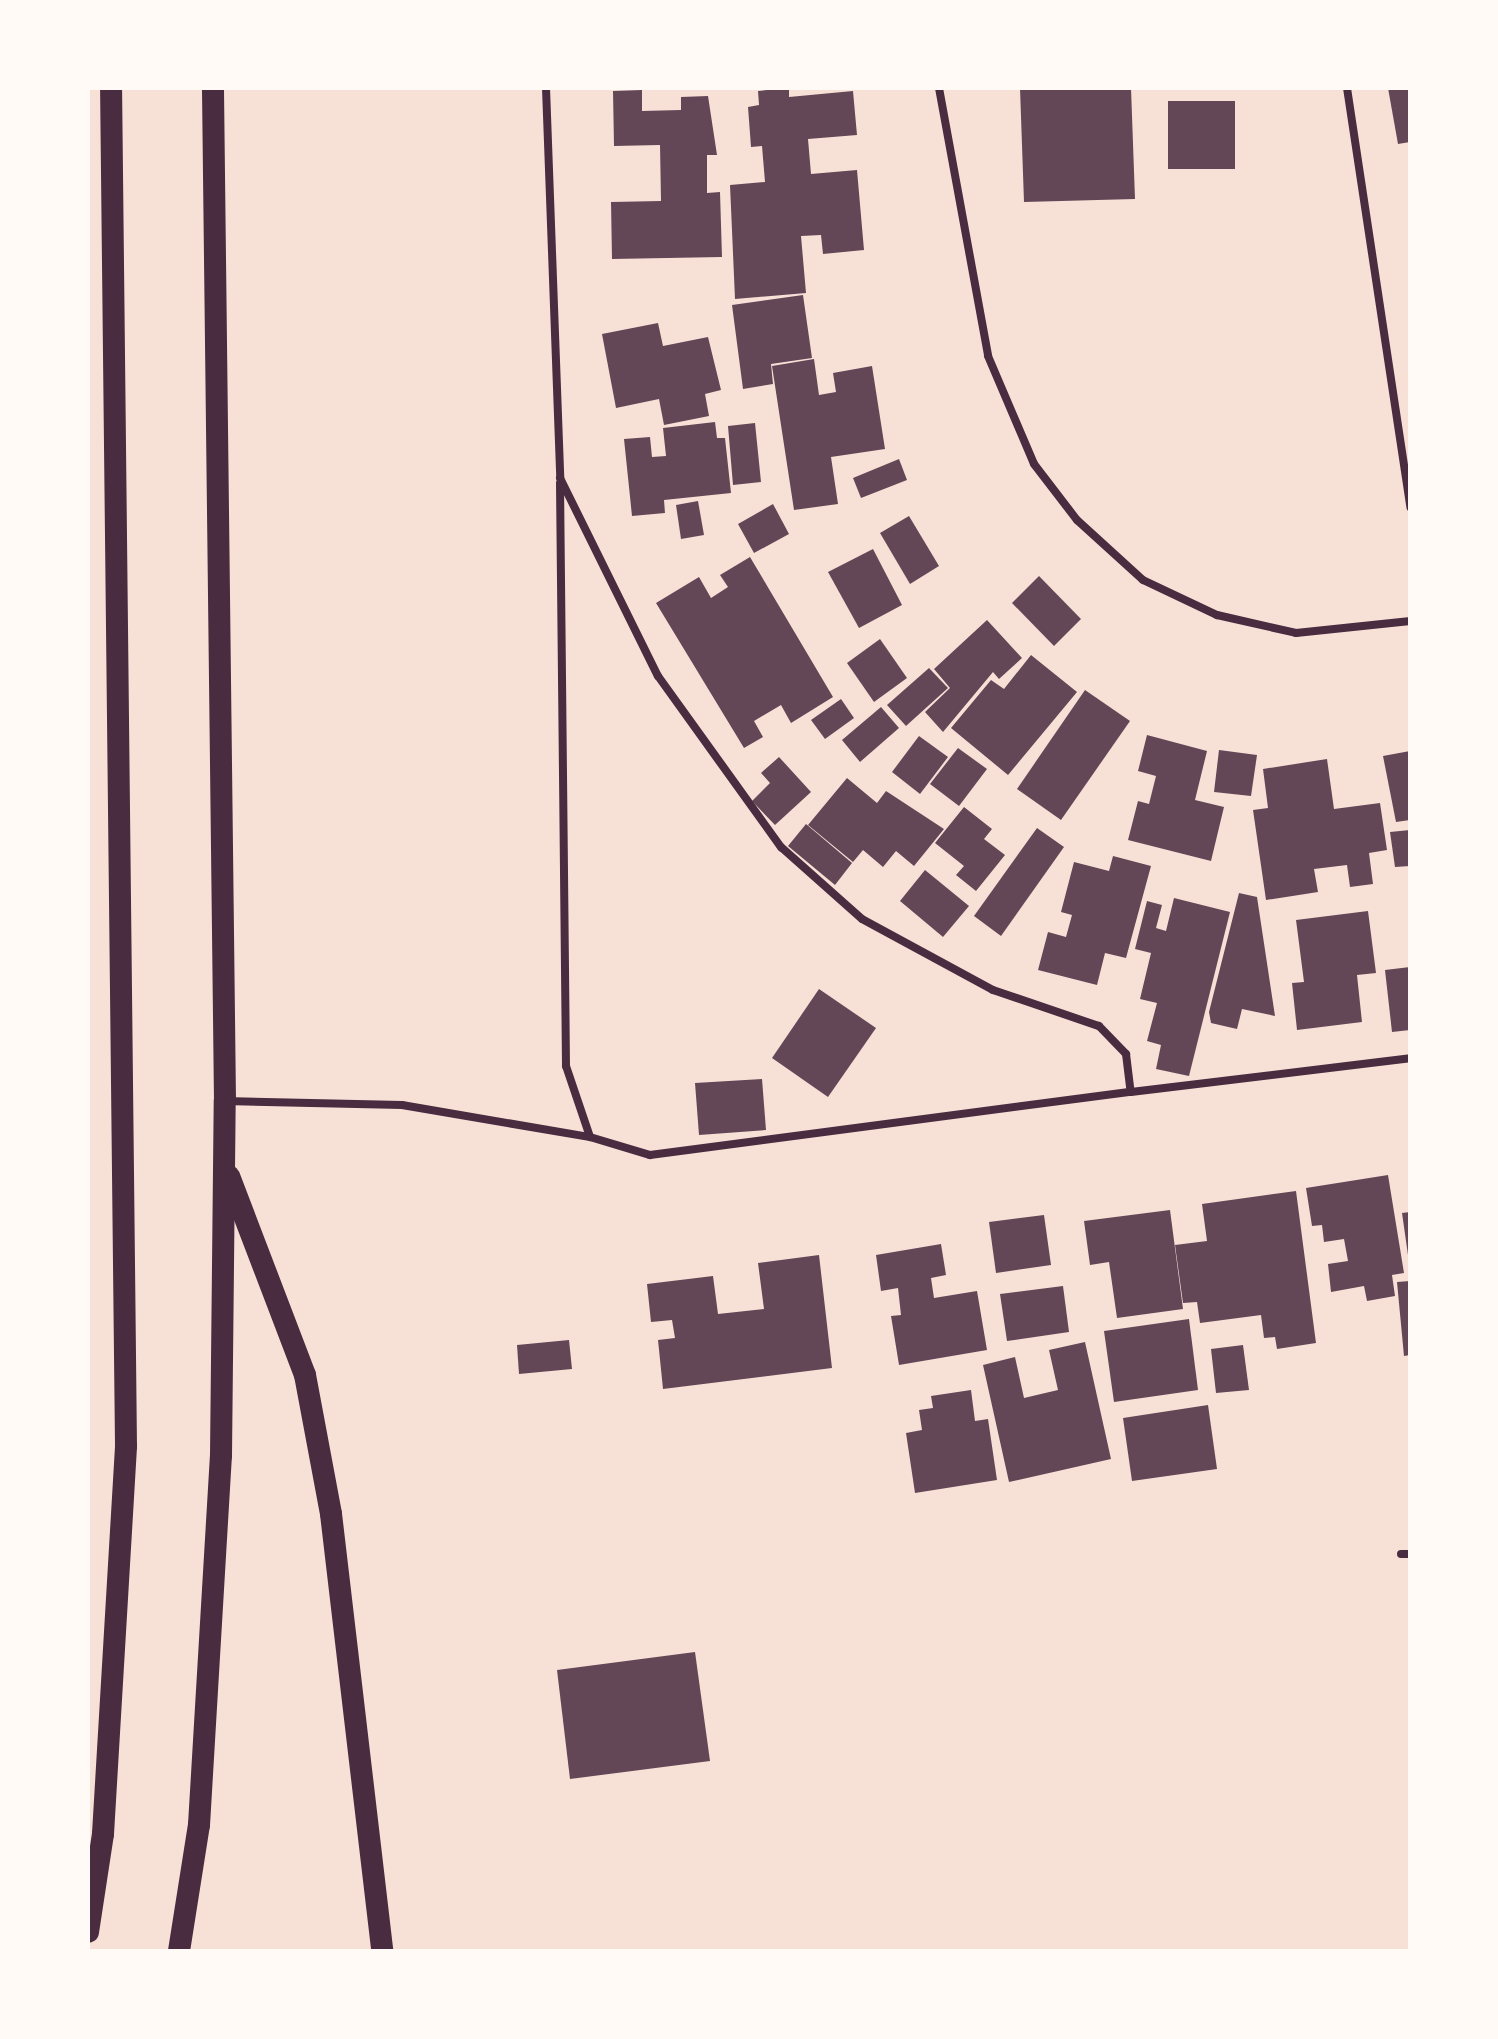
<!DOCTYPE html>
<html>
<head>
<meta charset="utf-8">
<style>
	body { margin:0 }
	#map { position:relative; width:1498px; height:2039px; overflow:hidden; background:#f7e1d7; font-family:"Fira Sans",sans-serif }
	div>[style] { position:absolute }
	.building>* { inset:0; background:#644757 }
	.minor>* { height:8px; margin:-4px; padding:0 4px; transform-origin:4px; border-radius:4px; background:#4a2c40 }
	.trunk>* { height:22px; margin:-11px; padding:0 11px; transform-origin:11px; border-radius:11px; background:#4a2c40 }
	span { translate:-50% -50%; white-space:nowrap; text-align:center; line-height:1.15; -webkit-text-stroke:7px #fffaf5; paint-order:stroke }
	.frame { position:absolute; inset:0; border:90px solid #fffaf5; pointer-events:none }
</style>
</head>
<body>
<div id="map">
	<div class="building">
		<div style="clip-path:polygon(789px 88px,789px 97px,853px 91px,857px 135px,808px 139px,811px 174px,857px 170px,864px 250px,823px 254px,821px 235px,801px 236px,806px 293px,735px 299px,730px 185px,765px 182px,762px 146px,751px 147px,748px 107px,759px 105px,758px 91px)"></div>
		<div style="clip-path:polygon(1020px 88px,1131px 88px,1135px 199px,1024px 202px)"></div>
		<div style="clip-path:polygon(1388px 88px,1410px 88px,1410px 142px,1398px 144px)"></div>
		<div style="clip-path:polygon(642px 90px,642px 111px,681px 110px,681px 97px,708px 96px,717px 155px,707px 155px,707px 193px,720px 192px,722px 257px,612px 259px,611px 202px,661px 201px,660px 145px,614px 146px,613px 91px)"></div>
		<div style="clip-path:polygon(1168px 101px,1235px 101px,1235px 169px,1168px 169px)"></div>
		<div style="clip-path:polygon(803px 295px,812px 358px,771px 364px,773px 384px,743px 389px,732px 305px)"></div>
		<div style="clip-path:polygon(658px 323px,663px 346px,708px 337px,721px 390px,705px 394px,709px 416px,664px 425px,659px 399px,616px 408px,602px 334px)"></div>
		<div style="clip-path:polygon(814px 359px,819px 395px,836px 392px,833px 373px,872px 366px,885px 449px,831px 457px,838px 504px,794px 510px,772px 366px)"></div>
		<div style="clip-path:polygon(715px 422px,717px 438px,725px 438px,731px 493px,664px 500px,665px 513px,632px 516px,624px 439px,650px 437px,652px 457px,666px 456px,663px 428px)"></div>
		<div style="clip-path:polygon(755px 423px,761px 482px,733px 485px,728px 426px)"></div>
		<div style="clip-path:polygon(899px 459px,907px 480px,861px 498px,853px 478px)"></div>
		<div style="clip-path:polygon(698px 501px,704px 535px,681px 539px,676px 505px)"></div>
		<div style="clip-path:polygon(773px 504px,789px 534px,754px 553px,738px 524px)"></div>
		<div style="clip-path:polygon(909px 516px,939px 566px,910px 584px,880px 533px)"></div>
		<div style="clip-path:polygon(873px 549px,902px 605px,859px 628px,828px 572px)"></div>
		<div style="clip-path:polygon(750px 557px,833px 697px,791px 723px,781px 705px,754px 721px,763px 737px,744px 748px,656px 603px,699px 577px,711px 598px,728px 587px,720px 575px)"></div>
		<div style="clip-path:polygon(1039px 576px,1081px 619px,1054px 646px,1012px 603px)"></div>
		<div style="clip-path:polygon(987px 620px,1022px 658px,999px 679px,993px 672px,943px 732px,925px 712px,950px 688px,934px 669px)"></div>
		<div style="clip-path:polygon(880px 639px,907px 678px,874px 702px,847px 663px)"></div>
		<div style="clip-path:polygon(1031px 655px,1077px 692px,1008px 775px,951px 728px,991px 680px,1004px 689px)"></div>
		<div style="clip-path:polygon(929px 668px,948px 688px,906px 726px,887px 705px)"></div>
		<div style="clip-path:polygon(1085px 690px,1130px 721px,1061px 820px,1017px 789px)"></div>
		<div style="clip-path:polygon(841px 699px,854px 718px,825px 739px,811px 720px)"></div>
		<div style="clip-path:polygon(881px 707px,899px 728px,860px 762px,842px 740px)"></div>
		<div style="clip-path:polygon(1147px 735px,1207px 751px,1195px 800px,1224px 807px,1211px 861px,1128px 840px,1138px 801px,1149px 804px,1156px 776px,1138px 771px)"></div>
		<div style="clip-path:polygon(919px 736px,948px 757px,920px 794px,892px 772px)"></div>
		<div style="clip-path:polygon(958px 748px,987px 769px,959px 806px,930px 784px)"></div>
		<div style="clip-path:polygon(1219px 750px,1257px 755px,1251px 796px,1214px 792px)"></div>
		<div style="clip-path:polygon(1410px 751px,1410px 820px,1396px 822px,1383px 756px)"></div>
		<div style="clip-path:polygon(779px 757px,811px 792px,775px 825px,752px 801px,770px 783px,761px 773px)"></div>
		<div style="clip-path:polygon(1327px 759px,1334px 809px,1380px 803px,1387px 850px,1369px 853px,1373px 884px,1350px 887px,1347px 865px,1314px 869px,1318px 892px,1266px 900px,1253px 810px,1268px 808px,1263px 769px)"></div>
		<div style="clip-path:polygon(847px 778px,877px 803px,886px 791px,944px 829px,914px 866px,896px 851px,883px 867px,863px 850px,853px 862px,808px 825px)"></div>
		<div style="clip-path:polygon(964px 807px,992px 829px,984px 839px,1005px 855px,976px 891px,956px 875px,964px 866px,935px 843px)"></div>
		<div style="clip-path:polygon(806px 824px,852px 863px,835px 885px,788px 846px)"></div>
		<div style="clip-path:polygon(1037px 828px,1064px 847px,1001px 936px,974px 916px)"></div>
		<div style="clip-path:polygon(1410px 830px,1410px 866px,1395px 867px,1390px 832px)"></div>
		<div style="clip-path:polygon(1113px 856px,1151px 866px,1126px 958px,1105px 953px,1097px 985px,1038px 970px,1048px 932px,1066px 937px,1072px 915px,1061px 912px,1074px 862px,1109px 871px)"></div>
		<div style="clip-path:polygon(925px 870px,969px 906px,943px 937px,900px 901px)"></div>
		<div style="clip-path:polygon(1239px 893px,1257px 897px,1275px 1016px,1242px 1009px,1237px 1029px,1211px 1023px,1209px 1012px)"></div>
		<div style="clip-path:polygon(1174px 898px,1230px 912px,1189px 1076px,1156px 1069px,1161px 1045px,1147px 1041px,1157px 1003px,1140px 999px,1151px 953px,1135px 949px,1147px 901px,1162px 905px,1156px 928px,1166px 931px)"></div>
		<div style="clip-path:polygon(1368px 911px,1376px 973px,1357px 975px,1362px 1022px,1297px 1030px,1292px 983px,1304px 982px,1296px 920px)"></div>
		<div style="clip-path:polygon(1410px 967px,1410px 1030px,1392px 1032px,1385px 970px)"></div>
		<div style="clip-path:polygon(819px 989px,876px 1028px,828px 1097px,772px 1058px)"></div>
		<div style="clip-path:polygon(762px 1079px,766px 1130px,699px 1135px,695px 1083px)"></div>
		<div style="clip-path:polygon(1388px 1175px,1404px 1273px,1392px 1275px,1395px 1296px,1367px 1301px,1364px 1286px,1331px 1292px,1328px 1264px,1348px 1261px,1344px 1239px,1324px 1242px,1322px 1225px,1312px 1226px,1306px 1188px)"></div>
		<div style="clip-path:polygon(1296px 1191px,1316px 1343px,1277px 1349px,1275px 1337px,1264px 1338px,1261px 1315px,1200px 1323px,1197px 1302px,1183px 1303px,1175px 1245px,1207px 1241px,1202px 1204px)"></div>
		<div style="clip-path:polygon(1170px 1210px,1183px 1309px,1117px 1318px,1109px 1262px,1090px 1265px,1084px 1221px)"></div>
		<div style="clip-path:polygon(1410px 1212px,1410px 1255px,1408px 1255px,1402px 1213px)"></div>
		<div style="clip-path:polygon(1044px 1215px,1051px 1265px,996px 1273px,989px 1222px)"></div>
		<div style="clip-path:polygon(941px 1244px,946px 1275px,931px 1278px,934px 1298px,977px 1291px,987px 1350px,899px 1365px,891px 1316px,901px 1315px,898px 1288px,881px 1291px,876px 1255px)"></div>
		<div style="clip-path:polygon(819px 1255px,832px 1368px,663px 1389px,658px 1340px,675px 1338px,672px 1320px,651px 1322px,647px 1284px,713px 1276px,718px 1314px,764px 1309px,758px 1263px)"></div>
		<div style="clip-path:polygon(1410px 1281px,1410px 1355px,1404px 1356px,1397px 1282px)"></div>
		<div style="clip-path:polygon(1063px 1286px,1069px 1332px,1007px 1341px,1000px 1294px)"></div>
		<div style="clip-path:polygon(1189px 1319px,1198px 1390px,1114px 1402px,1104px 1331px)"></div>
		<div style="clip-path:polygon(569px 1340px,572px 1369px,519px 1374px,517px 1345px)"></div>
		<div style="clip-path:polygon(1085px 1342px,1111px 1459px,1009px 1482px,983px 1365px,1015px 1357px,1024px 1398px,1058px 1390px,1049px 1350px)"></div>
		<div style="clip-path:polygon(1243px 1345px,1249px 1390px,1216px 1393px,1211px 1349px)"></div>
		<div style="clip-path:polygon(971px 1390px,975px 1421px,988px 1419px,997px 1480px,915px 1493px,906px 1433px,922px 1430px,919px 1410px,933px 1408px,931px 1396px)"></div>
		<div style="clip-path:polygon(1208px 1405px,1217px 1469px,1132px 1481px,1123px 1418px)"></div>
		<div style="clip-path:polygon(695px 1652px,710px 1761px,570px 1779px,557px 1670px)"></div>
	</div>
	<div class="minor">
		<div style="left:546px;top:88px;width:390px;rotate:87.9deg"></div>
		<div style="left:560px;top:478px;width:221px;rotate:63.7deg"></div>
		<div style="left:658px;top:676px;width:211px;rotate:54.3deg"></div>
		<div style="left:781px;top:847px;width:108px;rotate:41.6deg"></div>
		<div style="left:862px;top:919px;width:149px;rotate:28.5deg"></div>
		<div style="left:993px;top:990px;width:112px;rotate:18.8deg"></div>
		<div style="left:1099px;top:1026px;width:39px;rotate:46deg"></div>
		<div style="left:1126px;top:1054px;width:38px;rotate:83deg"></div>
		<div style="left:1131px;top:1092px;width:281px;rotate:-6.9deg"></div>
		<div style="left:939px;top:88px;width:272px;rotate:79.6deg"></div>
		<div style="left:988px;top:356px;width:117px;rotate:66.9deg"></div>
		<div style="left:1034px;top:464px;width:71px;rotate:52.5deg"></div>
		<div style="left:1077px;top:520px;width:89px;rotate:42.3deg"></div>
		<div style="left:1143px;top:580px;width:82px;rotate:25.3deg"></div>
		<div style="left:1217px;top:615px;width:81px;rotate:12.8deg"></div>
		<div style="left:1296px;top:633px;width:115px;rotate:-6deg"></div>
		<div style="left:1347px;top:88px;width:424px;rotate:81.4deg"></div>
		<div style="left:560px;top:483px;width:583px;rotate:89.41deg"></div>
		<div style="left:566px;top:1066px;width:75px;rotate:71.3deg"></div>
		<div style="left:590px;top:1137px;width:63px;rotate:16.7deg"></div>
		<div style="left:650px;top:1155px;width:485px;rotate:-7.5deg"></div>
		<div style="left:225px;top:1101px;width:177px;rotate:1.3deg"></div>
		<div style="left:402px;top:1105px;width:191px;rotate:9.7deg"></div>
		<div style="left:1401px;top:1554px;width:9px"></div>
	</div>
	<div class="trunk">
		<div style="left:229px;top:1176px;width:213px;rotate:69.1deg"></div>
		<div style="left:305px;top:1375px;width:141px;rotate:79.4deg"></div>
		<div style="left:331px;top:1514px;width:440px;rotate:83.3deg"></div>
		<div style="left:88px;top:1932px;width:99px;rotate:-81.3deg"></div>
		<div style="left:103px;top:1834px;width:389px;rotate:-86.6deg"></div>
		<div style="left:126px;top:1446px;width:1358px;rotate:-90.63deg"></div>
		<div style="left:179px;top:1951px;width:128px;rotate:-81deg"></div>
		<div style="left:199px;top:1825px;width:370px;rotate:-86.6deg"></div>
		<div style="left:221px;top:1456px;width:355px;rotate:-89.4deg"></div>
		<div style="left:225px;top:1101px;width:1013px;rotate:-90.68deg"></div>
	</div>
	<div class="frame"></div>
</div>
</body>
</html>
